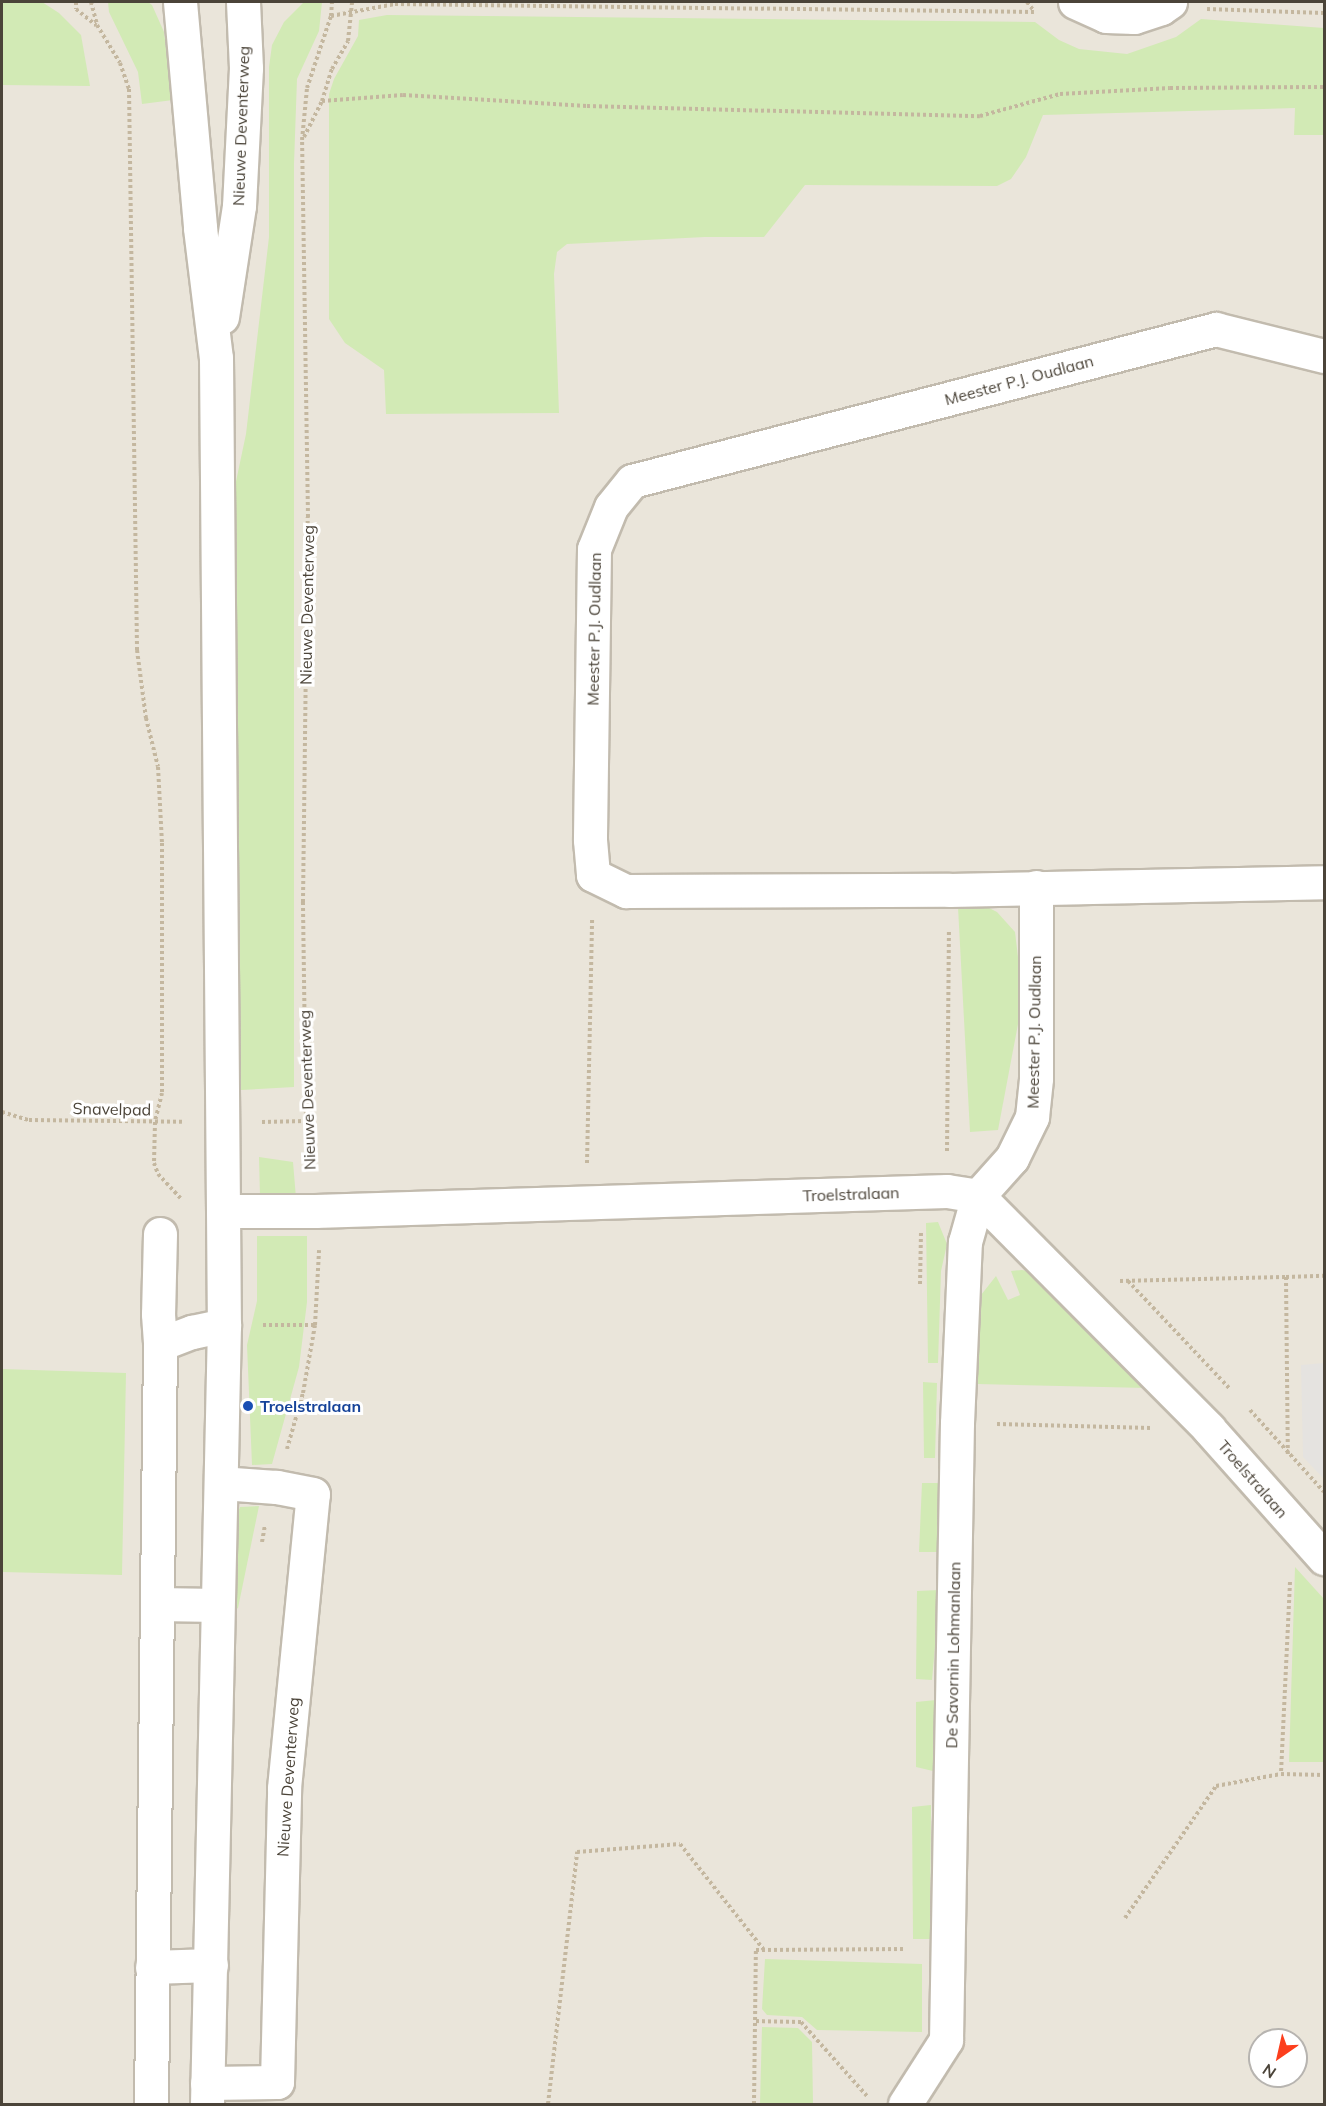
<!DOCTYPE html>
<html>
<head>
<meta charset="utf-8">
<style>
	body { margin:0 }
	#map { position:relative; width:1326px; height:2106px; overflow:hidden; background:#f6f3ec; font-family:Mulish,sans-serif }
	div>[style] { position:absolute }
	.residential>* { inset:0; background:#eae5da }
	.green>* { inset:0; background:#d2eab5 }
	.parking>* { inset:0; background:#e5e3e0 }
	.path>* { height:4px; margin-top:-2px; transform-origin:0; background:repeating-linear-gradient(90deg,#c4b79f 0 3px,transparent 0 6px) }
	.roads { filter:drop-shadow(2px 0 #c2bbae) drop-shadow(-2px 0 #c2bbae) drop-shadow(0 2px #c2bbae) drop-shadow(0 -2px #c2bbae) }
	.minor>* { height:33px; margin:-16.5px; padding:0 16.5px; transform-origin:16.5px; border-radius:16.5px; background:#fff }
	.tertiary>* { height:33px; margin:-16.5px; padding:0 16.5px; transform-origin:16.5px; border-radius:16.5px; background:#fff }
	.dots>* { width:16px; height:16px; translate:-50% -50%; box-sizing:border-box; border:3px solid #fff; border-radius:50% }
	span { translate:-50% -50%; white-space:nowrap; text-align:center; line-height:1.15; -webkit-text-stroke:6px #fff; paint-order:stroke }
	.street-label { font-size:16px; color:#4b4439 }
	.transit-label { font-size:16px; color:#164399; font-weight:700 }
	.left { translate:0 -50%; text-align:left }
	.frame { position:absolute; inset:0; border:3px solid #4b4439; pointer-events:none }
	.north { position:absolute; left:1248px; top:2028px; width:60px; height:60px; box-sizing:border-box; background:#fff; border:2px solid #b7b4b0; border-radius:50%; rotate:214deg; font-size:16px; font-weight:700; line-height:24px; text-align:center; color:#4b4439 }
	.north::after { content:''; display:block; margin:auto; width:21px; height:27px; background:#fc3f1d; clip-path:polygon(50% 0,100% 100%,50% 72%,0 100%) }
</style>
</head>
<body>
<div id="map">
	<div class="residential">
		<div style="clip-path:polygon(evenodd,2px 2px,1324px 2px,1324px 2104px,2px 2104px,2px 2px,1260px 2040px,1296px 2040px,1296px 2076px,1260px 2076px,1260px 2040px)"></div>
	</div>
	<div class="green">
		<div style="clip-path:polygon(2px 2px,42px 2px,59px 13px,81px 35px,90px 86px,2px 85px)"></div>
		<div style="clip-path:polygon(108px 2px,148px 2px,152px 5px,164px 32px,173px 100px,142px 104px,138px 72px,109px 12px)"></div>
		<div style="clip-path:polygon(304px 2px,322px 2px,319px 31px,297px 79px,294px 164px,294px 1087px,241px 1090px,234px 491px,246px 434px,269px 237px,269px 67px,272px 45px,284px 22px)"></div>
		<div style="clip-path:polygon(387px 15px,1035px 22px,1059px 40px,1079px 49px,1127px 54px,1176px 37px,1201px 19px,1324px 28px,1324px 135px,1294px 135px,1295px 108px,1043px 115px,1026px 157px,1011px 179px,997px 186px,805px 185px,764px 237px,705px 237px,567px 244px,557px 252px,554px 274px,559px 413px,386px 414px,384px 370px,345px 343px,329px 319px,329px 94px,334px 79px,358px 36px,359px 20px)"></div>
		<div style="clip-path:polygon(958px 907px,987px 907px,997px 912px,1015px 932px,1018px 957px,1018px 1024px,998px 1130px,970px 1132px)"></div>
		<div style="clip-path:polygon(259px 1157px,293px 1162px,296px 1198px,260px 1196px)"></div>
		<div style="clip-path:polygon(938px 1222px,947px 1244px,941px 1271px,938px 1363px,928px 1363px,926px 1223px)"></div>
		<div style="clip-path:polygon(257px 1236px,307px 1236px,307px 1302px,299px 1367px,272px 1464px,252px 1465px,247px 1345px,257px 1301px)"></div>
		<div style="clip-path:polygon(1022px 1270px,1032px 1272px,1147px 1388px,977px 1384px,977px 1308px,981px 1295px,996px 1276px,1008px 1300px,1020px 1295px,1011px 1271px)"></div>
		<div style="clip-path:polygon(2px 1369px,126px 1373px,122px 1575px,2px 1572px)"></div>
		<div style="clip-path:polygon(923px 1382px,937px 1383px,935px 1458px,924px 1458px)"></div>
		<div style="clip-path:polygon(922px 1483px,939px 1483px,937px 1552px,919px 1552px)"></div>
		<div style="clip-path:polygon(259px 1506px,238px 1608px,235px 1610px,236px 1518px,240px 1507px)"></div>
		<div style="clip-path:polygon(1295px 1567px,1324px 1599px,1324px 1762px,1289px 1762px)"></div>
		<div style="clip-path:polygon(940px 1590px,932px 1680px,916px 1679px,917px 1591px)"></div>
		<div style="clip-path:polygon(936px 1700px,933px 1771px,916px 1767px,916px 1702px)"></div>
		<div style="clip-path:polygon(931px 1805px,930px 1939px,913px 1939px,912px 1807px)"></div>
		<div style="clip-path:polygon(765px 1959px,922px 1964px,922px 2032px,817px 2030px,802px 2017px,767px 2015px,762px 2009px)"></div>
		<div style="clip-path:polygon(762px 2027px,798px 2028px,812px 2042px,813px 2104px,760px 2104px)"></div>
	</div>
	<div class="parking">
		<div style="clip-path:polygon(1324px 1363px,1324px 1479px,1303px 1457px,1301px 1365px)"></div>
	</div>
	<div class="path">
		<div style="left:76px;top:2px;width:7px;rotate:90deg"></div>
		<div style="left:76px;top:9px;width:26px;rotate:39deg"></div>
		<div style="left:91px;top:2px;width:24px;rotate:75deg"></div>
		<div style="left:97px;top:25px;width:44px;rotate:58.8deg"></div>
		<div style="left:120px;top:63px;width:28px;rotate:71deg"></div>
		<div style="left:129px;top:89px;width:561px;rotate:89.18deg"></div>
		<div style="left:137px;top:650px;width:69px;rotate:82.5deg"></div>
		<div style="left:146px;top:718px;width:50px;rotate:76.2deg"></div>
		<div style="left:158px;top:767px;width:76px;rotate:87deg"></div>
		<div style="left:162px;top:843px;width:250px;rotate:90deg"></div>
		<div style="left:162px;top:1093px;width:30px;rotate:104deg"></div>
		<div style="left:155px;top:1122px;width:41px;rotate:91.4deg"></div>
		<div style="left:154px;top:1163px;width:12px;rotate:70deg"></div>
		<div style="left:158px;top:1174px;width:33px;rotate:47deg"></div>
		<div style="left:1027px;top:2px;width:11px;rotate:52deg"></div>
		<div style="left:1207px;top:9px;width:117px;rotate:2deg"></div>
		<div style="left:331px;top:16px;width:65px;rotate:-10.6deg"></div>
		<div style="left:395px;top:4px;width:639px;rotate:0.72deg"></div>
		<div style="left:322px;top:101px;width:81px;rotate:-4.2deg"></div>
		<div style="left:403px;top:95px;width:184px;rotate:3.4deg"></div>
		<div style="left:587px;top:106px;width:393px;rotate:1.5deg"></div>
		<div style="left:980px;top:116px;width:83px;rotate:-15.4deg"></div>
		<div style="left:1060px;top:94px;width:110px;rotate:-3.1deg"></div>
		<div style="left:1170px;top:88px;width:154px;rotate:-0.4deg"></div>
		<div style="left:304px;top:137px;width:40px;rotate:-63.4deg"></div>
		<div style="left:322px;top:101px;width:34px;rotate:-73deg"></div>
		<div style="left:332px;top:69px;width:32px;rotate:-60deg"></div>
		<div style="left:348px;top:41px;width:39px;rotate:-84deg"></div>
		<div style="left:2px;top:1112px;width:28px;rotate:17deg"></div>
		<div style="left:29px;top:1120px;width:153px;rotate:0.7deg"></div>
		<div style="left:262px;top:1122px;width:44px;rotate:-1.3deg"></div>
		<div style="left:947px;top:1151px;width:220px;rotate:-89.5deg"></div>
		<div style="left:587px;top:1163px;width:244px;rotate:-88.8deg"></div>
		<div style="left:309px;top:1171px;width:50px;rotate:-93.4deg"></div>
		<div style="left:306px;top:1121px;width:219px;rotate:-90.8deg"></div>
		<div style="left:303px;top:902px;width:385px;rotate:-89.3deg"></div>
		<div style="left:308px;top:517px;width:377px;rotate:-90.9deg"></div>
		<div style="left:302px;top:140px;width:52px;rotate:-84.5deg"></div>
		<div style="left:307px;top:88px;width:76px;rotate:-71.6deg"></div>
		<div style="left:331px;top:16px;width:14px;rotate:-86deg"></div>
		<div style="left:1286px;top:1277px;width:38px;rotate:-2deg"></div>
		<div style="left:1120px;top:1281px;width:166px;rotate:-1.4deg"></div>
		<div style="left:1286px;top:1277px;width:180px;rotate:89.4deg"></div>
		<div style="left:1128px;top:1281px;width:149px;rotate:46.6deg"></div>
		<div style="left:920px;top:1284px;width:52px;rotate:-88.9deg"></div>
		<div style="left:263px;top:1325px;width:52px"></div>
		<div style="left:1250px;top:1410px;width:110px;rotate:47.9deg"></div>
		<div style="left:997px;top:1424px;width:154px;rotate:1.5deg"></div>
		<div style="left:287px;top:1449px;width:58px;rotate:-74.1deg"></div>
		<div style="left:303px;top:1393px;width:69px;rotate:-80deg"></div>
		<div style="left:315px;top:1325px;width:75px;rotate:-86.9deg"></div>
		<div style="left:262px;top:1542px;width:17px;rotate:-80deg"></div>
		<div style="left:1290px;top:1582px;width:192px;rotate:92.7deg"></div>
		<div style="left:1281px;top:1774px;width:43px;rotate:1.3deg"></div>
		<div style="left:1125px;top:1918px;width:160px;rotate:-55.4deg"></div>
		<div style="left:1216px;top:1786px;width:66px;rotate:-10.5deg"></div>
		<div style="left:756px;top:2021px;width:45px;rotate:1.3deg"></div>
		<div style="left:801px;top:2022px;width:99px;rotate:48.3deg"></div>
		<div style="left:548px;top:2104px;width:254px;rotate:-83.4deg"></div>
		<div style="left:577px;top:1852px;width:103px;rotate:-4.4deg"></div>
		<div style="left:680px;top:1844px;width:135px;rotate:51.6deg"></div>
		<div style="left:754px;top:2104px;width:154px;rotate:-89.3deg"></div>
		<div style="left:756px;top:1950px;width:149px;rotate:-0.4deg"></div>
	</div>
	<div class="roads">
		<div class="minor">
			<div style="left:1324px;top:356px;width:111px;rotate:-166deg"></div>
			<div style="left:1216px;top:329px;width:603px;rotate:165.41deg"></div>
			<div style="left:632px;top:481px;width:33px;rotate:129deg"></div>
			<div style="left:611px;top:507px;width:45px;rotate:112deg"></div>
			<div style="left:594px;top:549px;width:291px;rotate:90.8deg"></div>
			<div style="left:590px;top:840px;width:35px;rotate:85deg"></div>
			<div style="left:593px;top:875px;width:37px;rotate:26deg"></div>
			<div style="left:626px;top:891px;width:323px;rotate:-0.2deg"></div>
			<div style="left:949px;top:890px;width:375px;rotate:-1.2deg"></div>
			<div style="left:223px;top:1211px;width:92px"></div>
			<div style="left:315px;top:1211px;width:632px;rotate:-1.81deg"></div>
			<div style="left:947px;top:1191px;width:31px;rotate:9deg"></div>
			<div style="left:978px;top:1196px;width:328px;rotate:45.2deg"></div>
			<div style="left:1209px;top:1429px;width:173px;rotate:48.3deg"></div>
			<div style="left:160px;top:1234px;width:80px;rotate:91.4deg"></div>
			<div style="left:158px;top:1314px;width:30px;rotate:86deg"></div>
			<div style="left:158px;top:1604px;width:59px;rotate:1deg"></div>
			<div style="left:152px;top:1967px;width:59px;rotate:-1.9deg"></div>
			<div style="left:207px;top:2083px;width:70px;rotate:-0.8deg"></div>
			<div style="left:277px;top:2082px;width:294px;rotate:-88.6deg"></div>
			<div style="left:284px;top:1788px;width:295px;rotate:-84.4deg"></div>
			<div style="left:313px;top:1494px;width:38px;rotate:-169deg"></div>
			<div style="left:276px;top:1487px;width:54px;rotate:-175.8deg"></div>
			<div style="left:151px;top:2104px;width:760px;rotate:-89.32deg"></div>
			<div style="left:160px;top:1344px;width:34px;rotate:-21deg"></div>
			<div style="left:192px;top:1332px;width:33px;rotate:-12deg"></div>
			<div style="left:905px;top:2104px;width:76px;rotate:-57.4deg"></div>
			<div style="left:946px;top:2040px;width:617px;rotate:-88.98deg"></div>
			<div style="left:957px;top:1423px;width:181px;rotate:-87.5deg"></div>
			<div style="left:965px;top:1242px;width:48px;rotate:-74.2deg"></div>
			<div style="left:978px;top:1196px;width:51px;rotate:-48.2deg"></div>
			<div style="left:1012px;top:1158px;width:46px;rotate:-64deg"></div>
			<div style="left:1032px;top:1117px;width:39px;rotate:-84deg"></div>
			<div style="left:1036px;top:1078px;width:191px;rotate:-90deg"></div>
		</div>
		<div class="tertiary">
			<div style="left:180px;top:2px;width:227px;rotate:84.9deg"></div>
			<div style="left:200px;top:228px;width:131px;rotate:83deg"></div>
			<div style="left:216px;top:358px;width:967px;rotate:89.53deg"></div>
			<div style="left:224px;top:1325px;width:779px;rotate:91.25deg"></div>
			<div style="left:1075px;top:2px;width:34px;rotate:24deg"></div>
			<div style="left:1106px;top:16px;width:28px;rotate:2deg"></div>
			<div style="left:1134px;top:17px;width:28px;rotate:-18deg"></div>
			<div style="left:1161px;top:8px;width:11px;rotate:-34deg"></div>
			<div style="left:222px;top:317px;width:112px;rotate:-81.3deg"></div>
			<div style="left:239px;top:206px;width:138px;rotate:-87.1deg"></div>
			<div style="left:246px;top:68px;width:66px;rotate:-92.6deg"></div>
		</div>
	</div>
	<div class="dots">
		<div style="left:248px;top:1406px;background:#1a4fb4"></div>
	</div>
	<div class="street-label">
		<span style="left:241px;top:126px;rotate:-88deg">Nieuwe Deventerweg</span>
		<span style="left:1019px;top:380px;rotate:-15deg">Meester P.J. Oudlaan</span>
		<span style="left:307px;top:605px;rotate:-89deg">Nieuwe Deventerweg</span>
		<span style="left:594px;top:629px;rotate:-89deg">Meester P.J. Oudlaan</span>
		<span style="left:1034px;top:1032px;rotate:-89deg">Meester P.J. Oudlaan</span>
		<span style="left:307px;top:1090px;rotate:-92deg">Nieuwe Deventerweg</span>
		<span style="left:112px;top:1109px;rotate:1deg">Snavelpad</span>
		<span style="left:851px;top:1194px;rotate:-2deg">Troelstralaan</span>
		<span style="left:1253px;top:1479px;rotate:49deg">Troelstralaan</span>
		<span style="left:953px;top:1655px;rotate:-89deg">De Savornin Lohmanlaan</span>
		<span style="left:288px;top:1777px;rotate:-86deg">Nieuwe Deventerweg</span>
	</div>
	<div class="transit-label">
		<span class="left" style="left:260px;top:1406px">Troelstralaan</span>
	</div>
	<div class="frame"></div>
	<div class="north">N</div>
</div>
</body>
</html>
